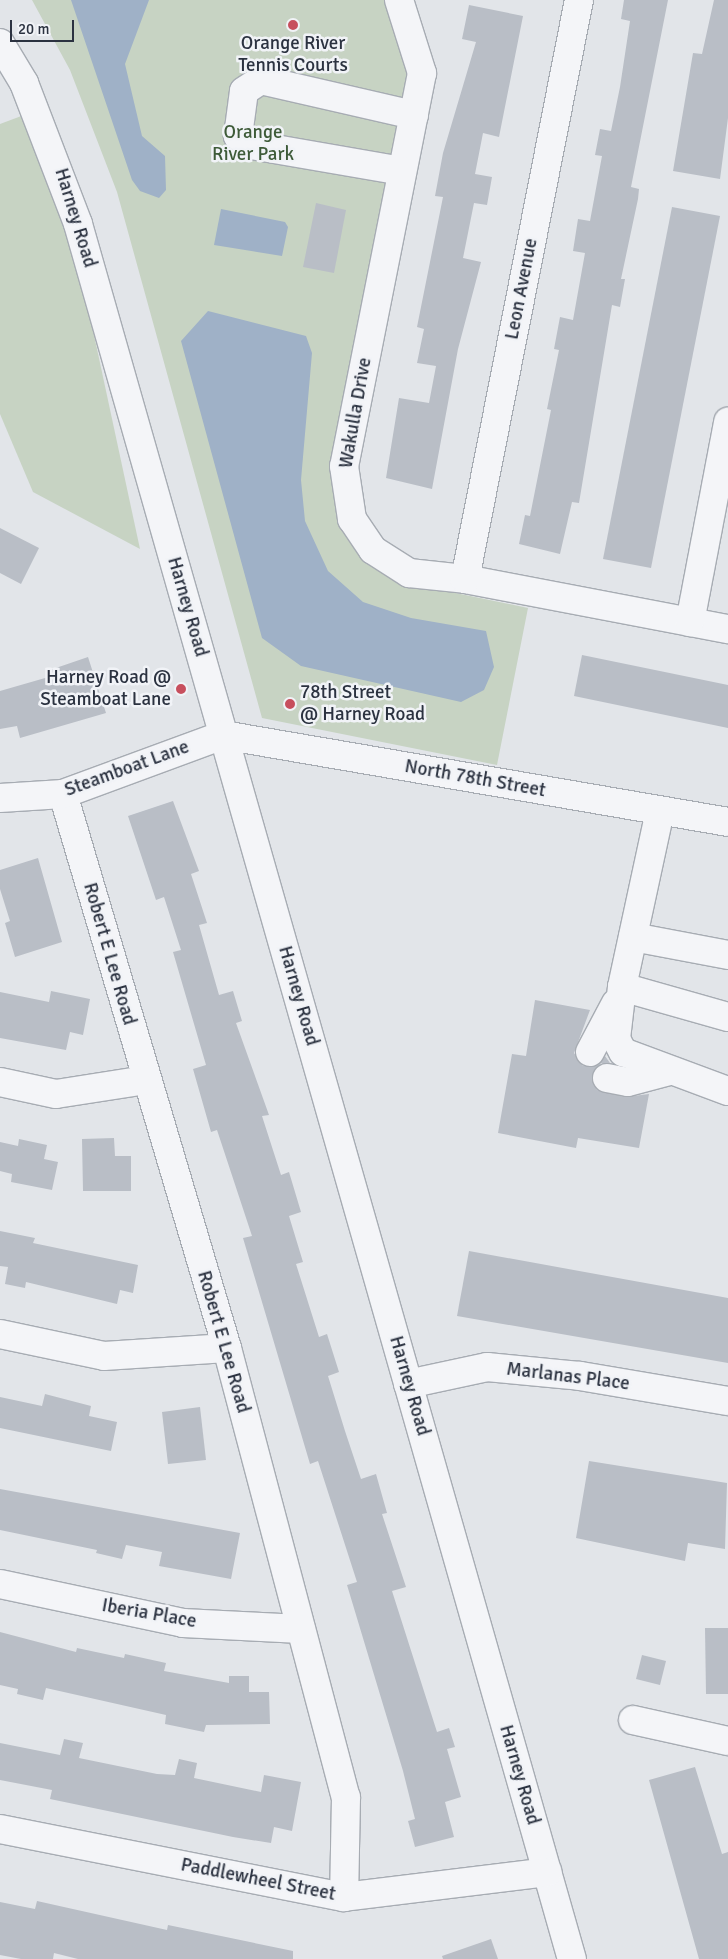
<!DOCTYPE html>
<html>
<head>
<meta charset="utf-8">
<style>
	body { margin:0 }
	#map { position:relative; width:728px; height:1959px; overflow:hidden; background:#e2e5e9; font-family:Signika,sans-serif }
	div>[style] { position:absolute }
	.green>* { inset:0; background:#c7d3c3 }
	.water>* { inset:0; background:#9fb1c7 }
	.building>* { inset:0; background:#b9bec6 }
	.roads { filter:drop-shadow(1px 0 #a7acb3) drop-shadow(-1px 0 #a7acb3) drop-shadow(0 1px #a7acb3) drop-shadow(0 -1px #a7acb3) }
	.minor>* { height:28px; margin:-14px; padding:0 14px; transform-origin:14px; border-radius:14px; background:#f4f5f8 }
	.dots>* { width:14px; height:14px; translate:-50% -50%; box-sizing:border-box; border:2px solid #f1f3f7; border-radius:50% }
	span { translate:-50% -50%; white-space:nowrap; text-align:center; line-height:1.15; -webkit-text-stroke:5px #f1f3f7; paint-order:stroke }
	.poi-label { font-size:19px; color:#2b3240 }
	.right { translate:-100% -50%; text-align:right }
	.left { translate:0 -50%; text-align:left }
	.park-label { font-size:19px; color:#3e5b39 }
	.street-label { font-size:19px; color:#2b3240 }
	.scale { position:absolute; left:10px; top:20px; width:64px; height:22px; box-sizing:border-box; border:2px solid #2b3240; border-top:0; padding-left:6px; font-size:15px; line-height:18px; white-space:nowrap; color:#2b3240; -webkit-text-stroke:4px #f1f3f7; paint-order:stroke }
</style>
</head>
<body>
<div id="map">
	<div class="green">
		<div style="clip-path:polygon(32px 0,390px 0,413px 77px,335px 465px,339px 526px,369px 559px,412px 584px,528px 608px,497px 765px,262px 718px,117px 192px,70px 70px)"></div>
		<div style="clip-path:polygon(32px 112px,71px 228px,140px 549px,33px 492px,0 414px,0 124px)"></div>
	</div>
	<div class="water">
		<div style="clip-path:polygon(71px 0,149px 0,125px 64px,142px 136px,165px 156px,166px 190px,159px 198px,140px 191px,132px 180px)"></div>
		<div style="clip-path:polygon(221px 209px,285px 222px,288px 227px,282px 256px,214px 245px)"></div>
		<div style="clip-path:polygon(208px 311px,306px 336px,312px 353px,301px 480px,305px 521px,328px 571px,363px 602px,411px 618px,486px 631px,494px 667px,484px 690px,461px 702px,301px 666px,262px 638px,181px 341px)"></div>
	</div>
	<div class="building">
		<div style="clip-path:polygon(624px 0,668px 0,631px 187px,639px 189px,638px 199px,621px 279px,625px 279px,620px 307px,612px 305px,579px 503px,572px 502px,560px 554px,519px 544px,525px 515px,530px 516px,551px 410px,547px 409px,559px 350px,554px 349px,560px 317px,573px 320px,585px 253px,573px 251px,578px 219px,590px 221px,602px 156px,595px 155px,600px 129px,611px 131px,620px 87px,630px 21px,621px 19px)"></div>
		<div style="clip-path:polygon(714px 0,728px 0,728px 118px,720px 179px,673px 171px,693px 53px,702px 54px)"></div>
		<div style="clip-path:polygon(469px 5px,523px 16px,499px 137px,483px 133px,475px 174px,492px 177px,487px 205px,474px 203px,463px 258px,481px 262px,458px 349px,432px 489px,386px 478px,399px 398px,429px 403px,436px 366px,417px 363px,424px 329px,417px 327px,443px 197px,435px 196px,443px 153px,476px 42px,462px 39px)"></div>
		<div style="clip-path:polygon(316px 203px,346px 210px,334px 273px,303px 267px)"></div>
		<div style="clip-path:polygon(672px 207px,720px 216px,651px 568px,603px 559px)"></div>
		<div style="clip-path:polygon(0 528px,39px 548px,21px 584px,0 573px)"></div>
		<div style="clip-path:polygon(582px 655px,728px 685px,728px 728px,574px 696px)"></div>
		<div style="clip-path:polygon(88px 657px,106px 713px,20px 738px,17px 726px,0 729px,0 691px,52px 676px,50px 670px)"></div>
		<div style="clip-path:polygon(173px 801px,199px 871px,191px 874px,207px 923px,199px 925px,219px 995px,233px 991px,242px 1021px,236px 1023px,269px 1115px,262px 1116px,281px 1175px,289px 1172px,301px 1212px,289px 1216px,303px 1262px,296px 1264px,319px 1337px,327px 1334px,339px 1372px,328px 1376px,345px 1431px,361px 1479px,376px 1474px,387px 1513px,382px 1514px,406px 1587px,392px 1591px,437px 1732px,449px 1728px,455px 1747px,447px 1749px,461px 1797px,445px 1802px,454px 1837px,415px 1847px,408px 1821px,415px 1819px,403px 1771px,347px 1585px,357px 1582px,318px 1461px,310px 1464px,243px 1238px,252px 1236px,217px 1130px,211px 1132px,193px 1069px,206px 1065px,173px 952px,181px 950px,164px 897px,156px 900px,128px 816px)"></div>
		<div style="clip-path:polygon(38px 858px,62px 942px,15px 957px,5px 923px,10px 921px,0 889px,0 870px)"></div>
		<div style="clip-path:polygon(51px 991px,90px 999px,83px 1035px,70px 1032px,66px 1050px,0 1038px,0 992px,49px 1002px)"></div>
		<div style="clip-path:polygon(535px 1000px,590px 1010px,574px 1053px,583px 1066px,598px 1065px,605px 1056px,610px 1063px,601px 1063px,592px 1075px,597px 1090px,625px 1097px,649px 1094px,639px 1148px,578px 1138px,576px 1148px,498px 1133px,512px 1054px,526px 1056px)"></div>
		<div style="clip-path:polygon(114px 1138px,115px 1156px,131px 1156px,131px 1191px,83px 1191px,82px 1139px)"></div>
		<div style="clip-path:polygon(19px 1139px,47px 1145px,44px 1159px,58px 1162px,52px 1190px,11px 1182px,12px 1174px,0 1171px,0 1142px,18px 1146px)"></div>
		<div style="clip-path:polygon(0 1231px,35px 1238px,33px 1243px,138px 1265px,133px 1293px,120px 1290px,117px 1304px,26px 1282px,25px 1288px,5px 1284px,8px 1267px,0 1266px)"></div>
		<div style="clip-path:polygon(469px 1251px,728px 1298px,728px 1363px,457px 1316px)"></div>
		<div style="clip-path:polygon(45px 1394px,91px 1406px,89px 1416px,117px 1422px,111px 1451px,0 1428px,0 1397px,42px 1406px)"></div>
		<div style="clip-path:polygon(200px 1407px,206px 1460px,168px 1464px,162px 1412px)"></div>
		<div style="clip-path:polygon(589px 1461px,727px 1483px,725px 1549px,688px 1543px,685px 1561px,576px 1538px)"></div>
		<div style="clip-path:polygon(0 1489px,240px 1533px,231px 1579px,159px 1566px,162px 1552px,126px 1545px,122px 1559px,96px 1553px,97px 1550px,0 1530px)"></div>
		<div style="clip-path:polygon(705px 1628px,728px 1628px,728px 1694px,706px 1694px)"></div>
		<div style="clip-path:polygon(0 1632px,76px 1652px,77px 1648px,124px 1658px,125px 1654px,166px 1663px,164px 1671px,229px 1683px,229px 1676px,249px 1676px,249px 1692px,269px 1692px,270px 1724px,206px 1725px,204px 1732px,165px 1724px,166px 1715px,46px 1688px,43px 1700px,17px 1694px,18px 1689px,0 1685px)"></div>
		<div style="clip-path:polygon(642px 1655px,666px 1661px,660px 1685px,636px 1679px)"></div>
		<div style="clip-path:polygon(64px 1739px,83px 1743px,79px 1758px,157px 1774px,175px 1775px,179px 1759px,197px 1763px,194px 1778px,261px 1792px,264px 1775px,301px 1782px,292px 1831px,274px 1827px,271px 1843px,233px 1837px,50px 1799px,52px 1790px,0 1780px,0 1743px,60px 1755px)"></div>
		<div style="clip-path:polygon(695px 1767px,722px 1854px,728px 1852px,728px 1959px,699px 1959px,649px 1780px)"></div>
		<div style="clip-path:polygon(37px 1901px,167px 1930px,168px 1925px,293px 1951px,293px 1959px,78px 1959px,54px 1953px,53px 1959px,21px 1959px,0 1955px,0 1902px,35px 1909px)"></div>
		<div style="clip-path:polygon(491px 1939px,498px 1959px,443px 1959px,442px 1956px)"></div>
	</div>
	<div class="roads">
		<div class="minor">
			<div style="left:399px;top:0;width:77px;rotate:72.5deg"></div>
			<div style="left:422px;top:73px;width:401px;rotate:101.2deg"></div>
			<div style="left:344px;top:466px;width:54px;rotate:81.4deg"></div>
			<div style="left:352px;top:519px;width:37px;rotate:56deg"></div>
			<div style="left:373px;top:550px;width:43px;rotate:32.6deg"></div>
			<div style="left:409px;top:573px;width:56px;rotate:6.1deg"></div>
			<div style="left:465px;top:579px;width:268px;rotate:10.8deg"></div>
			<div style="left:0;top:43px;width:47px;rotate:59deg"></div>
			<div style="left:24px;top:83px;width:151px;rotate:69deg"></div>
			<div style="left:78px;top:224px;width:1804px;rotate:74.11deg"></div>
			<div style="left:402px;top:171px;width:152px;rotate:-170.2deg"></div>
			<div style="left:252px;top:145px;width:17px;rotate:-147deg"></div>
			<div style="left:238px;top:136px;width:45px;rotate:-82.4deg"></div>
			<div style="left:244px;top:91px;width:20px;rotate:-33deg"></div>
			<div style="left:261px;top:80px;width:157px;rotate:12.9deg"></div>
			<div style="left:465px;top:579px;width:590px;rotate:-78.86deg"></div>
			<div style="left:690px;top:622px;width:204px;rotate:-79.2deg"></div>
			<div style="left:223px;top:735px;width:512px;rotate:9.77deg"></div>
			<div style="left:63px;top:794px;width:578px;rotate:73.51deg"></div>
			<div style="left:227px;top:1348px;width:465px;rotate:75.2deg"></div>
			<div style="left:346px;top:1797px;width:100px;rotate:91.1deg"></div>
			<div style="left:0;top:798px;width:63px;rotate:-3.6deg"></div>
			<div style="left:63px;top:794px;width:171px;rotate:-20.2deg"></div>
			<div style="left:660px;top:811px;width:180px;rotate:102.2deg"></div>
			<div style="left:622px;top:987px;width:52px;rotate:96.6deg"></div>
			<div style="left:616px;top:1039px;width:15px;rotate:62deg"></div>
			<div style="left:623px;top:1052px;width:112px;rotate:20.4deg"></div>
			<div style="left:633px;top:937px;width:97px;rotate:10.7deg"></div>
			<div style="left:622px;top:987px;width:110px;rotate:15.8deg"></div>
			<div style="left:590px;top:1052px;width:55px;rotate:-62deg"></div>
			<div style="left:607px;top:1078px;width:21px;rotate:11deg"></div>
			<div style="left:628px;top:1082px;width:42px;rotate:-15deg"></div>
			<div style="left:0;top:1082px;width:57px;rotate:12.1deg"></div>
			<div style="left:56px;top:1094px;width:90px;rotate:-8.9deg"></div>
			<div style="left:0;top:1334px;width:106px;rotate:11.9deg"></div>
			<div style="left:104px;top:1356px;width:123px;rotate:-3.7deg"></div>
			<div style="left:408px;top:1384px;width:81px;rotate:-12.1deg"></div>
			<div style="left:487px;top:1367px;width:93px;rotate:5.5deg"></div>
			<div style="left:580px;top:1376px;width:150px;rotate:9.6deg"></div>
			<div style="left:0;top:1584px;width:187px;rotate:12deg"></div>
			<div style="left:183px;top:1623px;width:118px;rotate:2.9deg"></div>
			<div style="left:633px;top:1720px;width:97px;rotate:12.5deg"></div>
			<div style="left:0;top:1829px;width:351px;rotate:11.2deg"></div>
			<div style="left:344px;top:1897px;width:205px;rotate:-7deg"></div>
		</div>
	</div>
	<div class="dots">
		<div style="left:293px;top:25px;background:#c74f5d"></div>
		<div style="left:181px;top:689px;background:#c74f5d"></div>
		<div style="left:290px;top:704px;background:#c74f5d"></div>
	</div>
	<div class="poi-label">
		<span style="left:293px;top:55px">Orange River<br>Tennis Courts</span>
		<span class="right" style="left:171px;top:689px">Harney Road @<br>Steamboat Lane</span>
		<span class="left" style="left:300px;top:704px">78th Street<br>@ Harney Road</span>
	</div>
	<div class="park-label">
		<span style="left:253px;top:144px">Orange<br>River Park</span>
	</div>
	<div class="street-label">
		<span style="left:75px;top:218px;rotate:73deg">Harney Road</span>
		<span style="left:522px;top:289px;rotate:-79deg">Leon Avenue</span>
		<span style="left:356px;top:413px;rotate:-80deg">Wakulla Drive</span>
		<span style="left:187px;top:607px;rotate:74deg">Harney Road</span>
		<span style="left:127px;top:769px;rotate:-20deg">Steamboat Lane</span>
		<span style="left:475px;top:779px;rotate:10deg">North 78th Street</span>
		<span style="left:109px;top:954px;rotate:74deg">Robert E Lee Road</span>
		<span style="left:298px;top:996px;rotate:74deg">Harney Road</span>
		<span style="left:223px;top:1342px;rotate:74deg">Robert E Lee Road</span>
		<span style="left:568px;top:1377px;rotate:7deg">Marlanas Place</span>
		<span style="left:409px;top:1386px;rotate:74deg">Harney Road</span>
		<span style="left:149px;top:1614px;rotate:10deg">Iberia Place</span>
		<span style="left:519px;top:1775px;rotate:74deg">Harney Road</span>
		<span style="left:258px;top:1880px;rotate:11deg">Paddlewheel Street</span>
	</div>
	<div class="scale">20 m</div>
</div>
</body>
</html>
